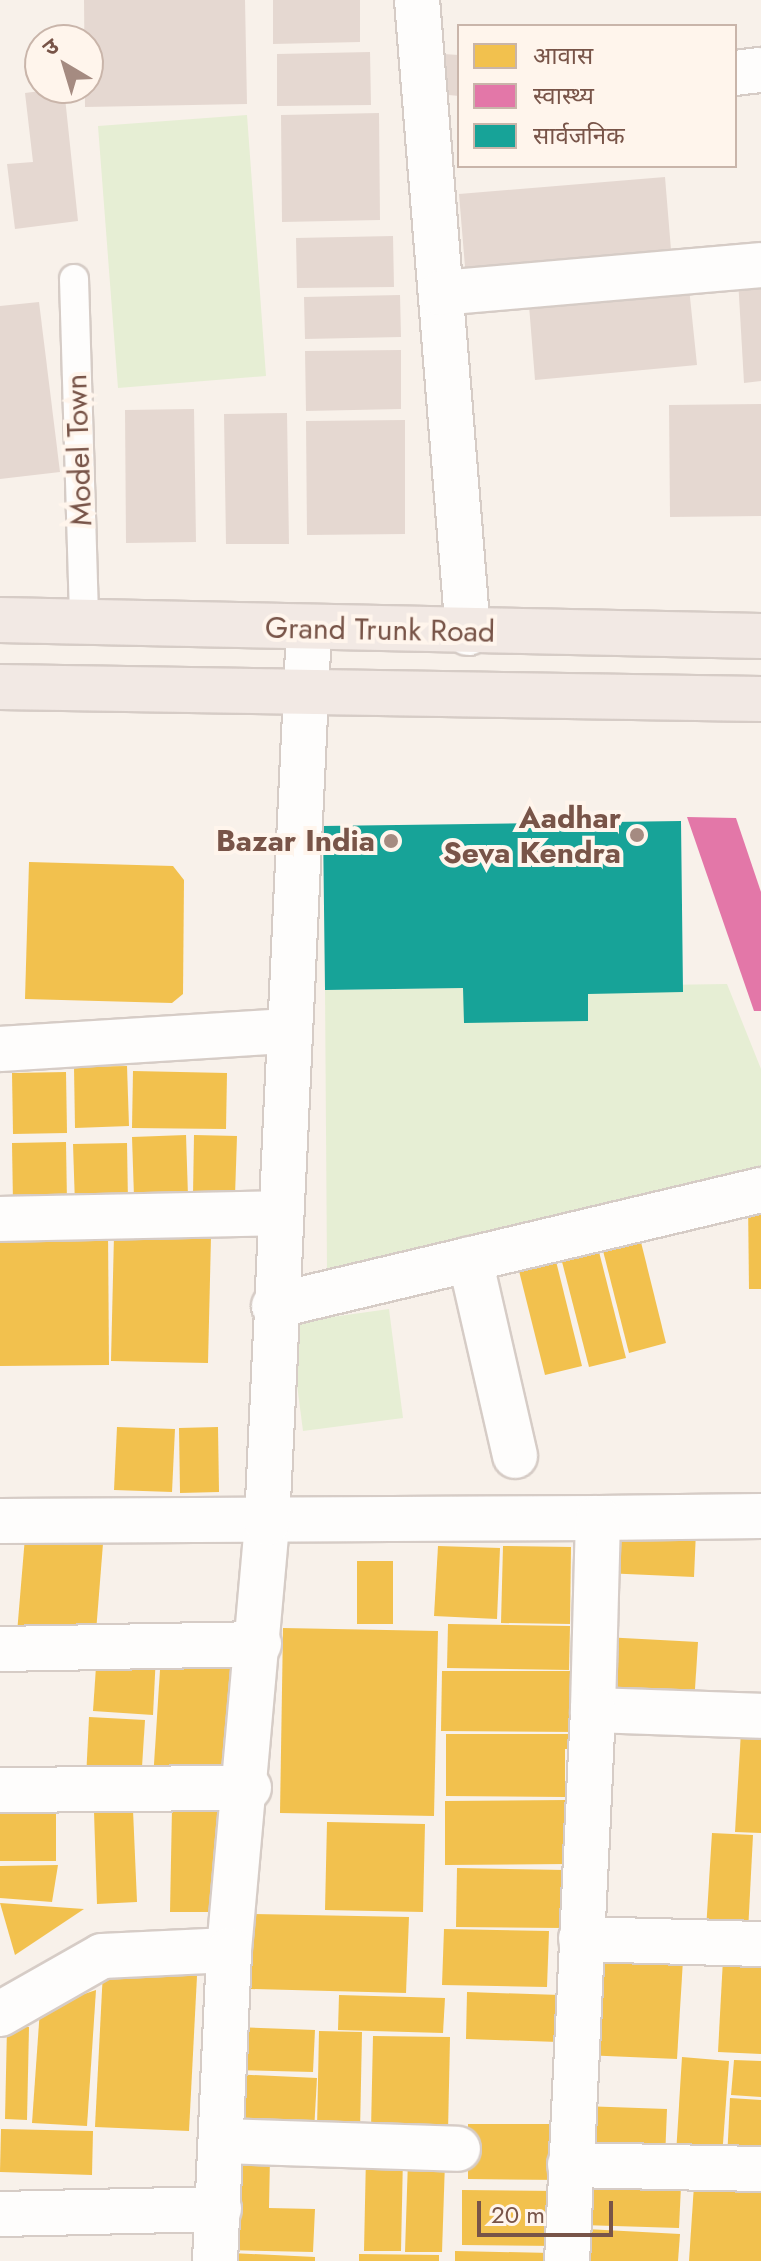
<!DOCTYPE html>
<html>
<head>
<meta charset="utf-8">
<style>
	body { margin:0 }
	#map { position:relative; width:761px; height:2261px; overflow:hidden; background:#f8f1ea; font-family:Jost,"Noto Sans Devanagari",sans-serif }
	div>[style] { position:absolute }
	.green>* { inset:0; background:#e6eed4 }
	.homes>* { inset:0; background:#f2c14e }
	.health>* { inset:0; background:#e377a8 }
	.public>* { inset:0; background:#17a398 }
	.building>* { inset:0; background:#e5d8d1 }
	.roads { filter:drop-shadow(2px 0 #d6ccc6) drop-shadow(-2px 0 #d6ccc6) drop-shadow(0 2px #d6ccc6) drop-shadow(0 -2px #d6ccc6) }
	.service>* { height:28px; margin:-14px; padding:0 14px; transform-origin:14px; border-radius:14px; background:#fefdfc }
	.minor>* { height:44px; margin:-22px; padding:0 22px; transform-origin:22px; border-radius:22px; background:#fefdfc }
	.trunk>* { height:44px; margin:-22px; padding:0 22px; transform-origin:22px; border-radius:22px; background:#f2e9e4 }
	.dots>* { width:22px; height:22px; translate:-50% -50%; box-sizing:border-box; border:4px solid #fff5ec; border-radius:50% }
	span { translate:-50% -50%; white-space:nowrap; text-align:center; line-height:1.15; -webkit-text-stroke:8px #fff5ec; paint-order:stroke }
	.street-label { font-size:30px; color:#785448 }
	.poi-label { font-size:30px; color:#785448; font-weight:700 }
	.right { translate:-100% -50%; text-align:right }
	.legend { position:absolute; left:457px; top:24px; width:280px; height:144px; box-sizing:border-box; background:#fff5ec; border:2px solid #c9b5aa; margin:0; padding:10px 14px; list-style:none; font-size:24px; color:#785448 }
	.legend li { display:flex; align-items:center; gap:16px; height:40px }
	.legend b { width:40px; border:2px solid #c9b5aa }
	.north { position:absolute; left:24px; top:24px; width:80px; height:80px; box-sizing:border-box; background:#fff5ec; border:2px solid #c9b5aa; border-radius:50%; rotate:322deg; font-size:22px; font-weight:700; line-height:32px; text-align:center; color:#785448 }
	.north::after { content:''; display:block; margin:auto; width:28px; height:36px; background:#a58b81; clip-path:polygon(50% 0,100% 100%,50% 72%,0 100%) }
	.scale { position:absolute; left:477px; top:2201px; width:136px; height:36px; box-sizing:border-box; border:4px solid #785448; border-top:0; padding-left:10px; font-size:24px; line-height:28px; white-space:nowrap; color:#785448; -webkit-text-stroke:6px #fff5ec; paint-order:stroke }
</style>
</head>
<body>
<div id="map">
	<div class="green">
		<div style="clip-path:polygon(247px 115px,266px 376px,118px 388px,98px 126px)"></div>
		<div style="clip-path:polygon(727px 984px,761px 1069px,761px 1177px,327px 1271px,325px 990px)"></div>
		<div style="clip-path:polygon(389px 1309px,403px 1418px,303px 1431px,289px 1323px)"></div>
	</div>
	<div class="homes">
		<div style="clip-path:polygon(29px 862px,173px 866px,184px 880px,183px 994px,172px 1003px,25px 999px)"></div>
		<div style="clip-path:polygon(127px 1066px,129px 1126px,75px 1128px,74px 1067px)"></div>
		<div style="clip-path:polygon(133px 1071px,227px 1073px,226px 1129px,132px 1128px)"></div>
		<div style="clip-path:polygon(66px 1072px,67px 1133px,13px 1134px,12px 1073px)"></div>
		<div style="clip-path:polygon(186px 1135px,188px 1196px,134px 1197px,132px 1137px)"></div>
		<div style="clip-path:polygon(194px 1135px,237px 1136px,235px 1196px,193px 1195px)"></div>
		<div style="clip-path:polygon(66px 1142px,67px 1203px,13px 1204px,12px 1143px)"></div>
		<div style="clip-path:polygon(127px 1143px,128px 1203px,75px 1205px,73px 1144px)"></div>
		<div style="clip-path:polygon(748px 1200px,761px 1200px,761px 1289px,749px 1289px)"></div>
		<div style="clip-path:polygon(637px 1226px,666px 1343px,629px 1353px,599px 1235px)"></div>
		<div style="clip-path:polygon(108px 1230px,109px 1365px,0 1366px,0 1232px)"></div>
		<div style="clip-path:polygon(114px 1235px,211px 1237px,208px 1363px,111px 1361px)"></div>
		<div style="clip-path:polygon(596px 1240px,626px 1358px,589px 1367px,559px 1250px)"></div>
		<div style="clip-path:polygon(553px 1249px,582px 1366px,545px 1375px,516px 1259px)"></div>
		<div style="clip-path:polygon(117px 1427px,175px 1429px,172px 1492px,114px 1490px)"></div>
		<div style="clip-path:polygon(218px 1427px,219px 1492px,180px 1493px,179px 1428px)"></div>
		<div style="clip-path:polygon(606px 1527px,696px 1531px,694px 1577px,604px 1573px)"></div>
		<div style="clip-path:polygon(104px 1531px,96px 1632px,17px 1633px,25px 1537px)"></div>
		<div style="clip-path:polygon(438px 1546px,500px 1548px,497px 1619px,434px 1616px)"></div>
		<div style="clip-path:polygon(503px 1546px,571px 1547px,570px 1624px,501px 1623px)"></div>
		<div style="clip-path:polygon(357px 1561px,393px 1561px,393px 1624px,357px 1624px)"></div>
		<div style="clip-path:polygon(448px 1624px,570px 1626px,569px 1670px,447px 1668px)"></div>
		<div style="clip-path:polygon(283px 1628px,438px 1631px,434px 1816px,280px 1813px)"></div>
		<div style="clip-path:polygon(604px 1637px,698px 1642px,694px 1705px,600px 1700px)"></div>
		<div style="clip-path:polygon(97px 1652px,156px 1655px,153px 1715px,93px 1711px)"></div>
		<div style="clip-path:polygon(161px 1654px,231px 1658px,223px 1785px,153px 1780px)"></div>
		<div style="clip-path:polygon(442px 1671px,577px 1671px,576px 1732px,441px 1731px)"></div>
		<div style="clip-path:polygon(89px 1717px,145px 1720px,141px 1782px,86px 1779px)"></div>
		<div style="clip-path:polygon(741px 1732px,761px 1733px,761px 1833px,735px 1832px)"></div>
		<div style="clip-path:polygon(446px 1734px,578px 1734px,577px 1749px,565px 1749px,565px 1797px,446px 1796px)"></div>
		<div style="clip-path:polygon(567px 1800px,567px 1864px,445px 1865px,445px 1801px)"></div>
		<div style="clip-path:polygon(0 1802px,56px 1802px,56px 1861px,0 1861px)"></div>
		<div style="clip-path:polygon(172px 1808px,226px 1809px,225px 1912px,170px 1912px)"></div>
		<div style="clip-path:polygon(133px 1810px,137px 1902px,97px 1904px,94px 1812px)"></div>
		<div style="clip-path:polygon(327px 1822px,425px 1824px,423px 1912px,325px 1910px)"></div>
		<div style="clip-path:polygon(712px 1833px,753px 1835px,748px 1932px,706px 1930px)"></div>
		<div style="clip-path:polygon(58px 1865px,52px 1902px,0 1898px,0 1866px)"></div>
		<div style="clip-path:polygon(457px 1868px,565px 1870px,563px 1928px,456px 1927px)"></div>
		<div style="clip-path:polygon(0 1903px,84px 1909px,15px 1955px)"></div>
		<div style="clip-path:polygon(252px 1914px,409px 1917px,406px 1993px,250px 1989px)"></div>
		<div style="clip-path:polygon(444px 1929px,549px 1931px,547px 1987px,442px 1985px)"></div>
		<div style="clip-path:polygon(588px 1955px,683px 1960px,677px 2059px,583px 2055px)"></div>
		<div style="clip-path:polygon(723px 1959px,761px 1960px,761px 2054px,718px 2052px)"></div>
		<div style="clip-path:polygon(103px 1971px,197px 1976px,189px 2131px,95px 2127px)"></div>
		<div style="clip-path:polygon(96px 1990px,87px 2126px,32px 2123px,40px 2009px)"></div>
		<div style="clip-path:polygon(467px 1992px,560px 1995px,558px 2042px,466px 2039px)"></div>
		<div style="clip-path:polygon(339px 1995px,445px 1998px,443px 2033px,338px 2030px)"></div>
		<div style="clip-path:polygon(7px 2027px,29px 2027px,27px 2120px,5px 2119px)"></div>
		<div style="clip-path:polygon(233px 2027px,315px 2030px,313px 2072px,231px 2070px)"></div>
		<div style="clip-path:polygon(319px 2031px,362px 2032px,360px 2132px,317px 2130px)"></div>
		<div style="clip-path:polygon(373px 2036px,450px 2037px,448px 2132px,371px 2130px)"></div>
		<div style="clip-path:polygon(682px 2057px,729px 2061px,722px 2157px,676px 2154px)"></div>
		<div style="clip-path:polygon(734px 2060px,761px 2061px,761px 2097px,731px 2095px)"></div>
		<div style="clip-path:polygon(232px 2074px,317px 2078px,314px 2131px,229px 2126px)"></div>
		<div style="clip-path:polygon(730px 2098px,761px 2100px,761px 2161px,727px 2160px)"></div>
		<div style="clip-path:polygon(582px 2106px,667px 2109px,665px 2159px,579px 2156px)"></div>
		<div style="clip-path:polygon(468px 2124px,563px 2124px,563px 2180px,468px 2179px)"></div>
		<div style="clip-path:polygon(1px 2129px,93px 2131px,92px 2175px,0 2172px)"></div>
		<div style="clip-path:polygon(366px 2155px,403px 2156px,401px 2251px,364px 2251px)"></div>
		<div style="clip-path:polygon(229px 2156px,270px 2157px,269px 2208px,315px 2209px,313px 2252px,226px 2250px)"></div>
		<div style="clip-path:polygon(408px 2160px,445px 2162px,442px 2252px,405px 2252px)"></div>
		<div style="clip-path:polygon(584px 2182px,681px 2186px,679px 2228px,582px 2225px)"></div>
		<div style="clip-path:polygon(694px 2185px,761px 2188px,761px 2261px,689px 2261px)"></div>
		<div style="clip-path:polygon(462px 2190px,557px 2191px,557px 2246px,462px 2245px)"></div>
		<div style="clip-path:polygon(586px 2229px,680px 2234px,678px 2261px,584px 2261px)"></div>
		<div style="clip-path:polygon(455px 2251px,551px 2253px,551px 2261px,455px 2261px)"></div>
		<div style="clip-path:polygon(231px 2253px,315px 2257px,315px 2261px,230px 2261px)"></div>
		<div style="clip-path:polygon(359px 2254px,439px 2255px,439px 2261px,359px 2261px)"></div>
	</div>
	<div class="health">
		<div style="clip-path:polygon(687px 817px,736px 818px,761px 892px,761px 1011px,754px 1011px)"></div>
	</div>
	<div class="public">
		<div style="clip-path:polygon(681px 821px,683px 992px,588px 994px,588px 1021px,464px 1023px,463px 988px,325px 990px,323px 826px)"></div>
	</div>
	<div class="building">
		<div style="clip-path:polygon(84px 0,245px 0,247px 104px,85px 107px)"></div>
		<div style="clip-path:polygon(273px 0,360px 0,360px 42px,273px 44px)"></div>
		<div style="clip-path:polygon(370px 52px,371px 105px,277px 106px,277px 54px)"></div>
		<div style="clip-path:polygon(443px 54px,459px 55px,459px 96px,439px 94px)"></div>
		<div style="clip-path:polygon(64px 88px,78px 221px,15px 229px,7px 164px,33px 162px,25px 93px)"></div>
		<div style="clip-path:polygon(379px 113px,380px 220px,282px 222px,281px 115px)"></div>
		<div style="clip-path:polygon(665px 177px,672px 262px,466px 279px,459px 194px)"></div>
		<div style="clip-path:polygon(393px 236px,394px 287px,297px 288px,296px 238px)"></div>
		<div style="clip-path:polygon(688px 278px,697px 365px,535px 380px,528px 293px)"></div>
		<div style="clip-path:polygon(761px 278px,761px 381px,744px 383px,738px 279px)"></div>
		<div style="clip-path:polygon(400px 295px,401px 337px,305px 339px,304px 297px)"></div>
		<div style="clip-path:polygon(39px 302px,60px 472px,0 479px,0 306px)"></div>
		<div style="clip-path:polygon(401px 350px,401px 409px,306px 411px,305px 351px)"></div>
		<div style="clip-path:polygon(761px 404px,761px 516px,670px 517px,669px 405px)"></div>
		<div style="clip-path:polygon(194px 409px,196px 542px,126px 543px,125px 410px)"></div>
		<div style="clip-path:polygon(287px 413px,289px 544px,226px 544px,224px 414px)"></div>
		<div style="clip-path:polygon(405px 420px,405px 534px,307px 535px,306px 421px)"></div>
	</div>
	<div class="roads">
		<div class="service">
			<div style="left:74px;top:279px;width:343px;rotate:88.3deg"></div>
		</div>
		<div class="minor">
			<div style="left:417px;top:0;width:635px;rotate:85.39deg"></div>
			<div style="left:735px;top:73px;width:26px;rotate:-7deg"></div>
			<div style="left:441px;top:293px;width:321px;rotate:-5deg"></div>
			<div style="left:0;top:1049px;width:290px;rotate:-3.6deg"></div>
			<div style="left:0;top:1219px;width:279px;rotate:-1.2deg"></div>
			<div style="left:470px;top:1259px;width:202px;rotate:77.1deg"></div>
			<div style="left:274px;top:1306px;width:501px;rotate:-13.4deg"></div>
			<div style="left:598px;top:1518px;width:163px;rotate:-0.7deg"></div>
			<div style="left:0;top:1521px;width:598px;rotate:-0.29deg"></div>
			<div style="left:598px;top:1518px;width:192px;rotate:91.5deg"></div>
			<div style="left:593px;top:1710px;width:168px;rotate:2deg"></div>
			<div style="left:0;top:1649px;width:259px;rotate:-1.1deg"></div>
			<div style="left:0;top:1790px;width:249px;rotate:-0.5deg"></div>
			<div style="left:581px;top:1939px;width:180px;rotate:1.6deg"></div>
			<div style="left:0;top:2014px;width:117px;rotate:-29.6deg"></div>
			<div style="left:102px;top:1956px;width:127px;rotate:-2.7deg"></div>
			<div style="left:229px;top:1950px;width:429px;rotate:-84.9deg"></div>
			<div style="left:267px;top:1523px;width:896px;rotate:-87.31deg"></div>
			<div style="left:221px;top:2141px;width:237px;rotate:1.9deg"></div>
			<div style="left:570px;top:2165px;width:191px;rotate:1.2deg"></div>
			<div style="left:0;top:2214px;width:219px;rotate:-1.3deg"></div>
			<div style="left:215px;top:2261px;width:311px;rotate:-87.4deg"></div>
			<div style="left:567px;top:2261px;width:552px;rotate:-87.3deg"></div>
		</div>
		<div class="trunk">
			<div style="left:0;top:620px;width:761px;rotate:1.2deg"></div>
			<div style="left:0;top:687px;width:761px;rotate:0.9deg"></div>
		</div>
	</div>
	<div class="dots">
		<div style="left:637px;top:835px;background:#a58b81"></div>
		<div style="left:391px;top:841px;background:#a58b81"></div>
	</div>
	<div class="street-label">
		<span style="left:79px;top:450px;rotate:-92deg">Model Town</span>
		<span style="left:380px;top:630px;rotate:1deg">Grand Trunk Road</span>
	</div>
	<div class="poi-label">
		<span class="right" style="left:621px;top:835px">Aadhar<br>Seva Kendra</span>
		<span class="right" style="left:375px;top:841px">Bazar India</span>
	</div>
	<ul class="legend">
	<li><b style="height:22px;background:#f2c14e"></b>आवास</li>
	<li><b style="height:22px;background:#e377a8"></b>स्वास्थ्य</li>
	<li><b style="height:22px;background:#17a398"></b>सार्वजनिक</li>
	</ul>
	<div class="north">उ</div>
	<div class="scale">20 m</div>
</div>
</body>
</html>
